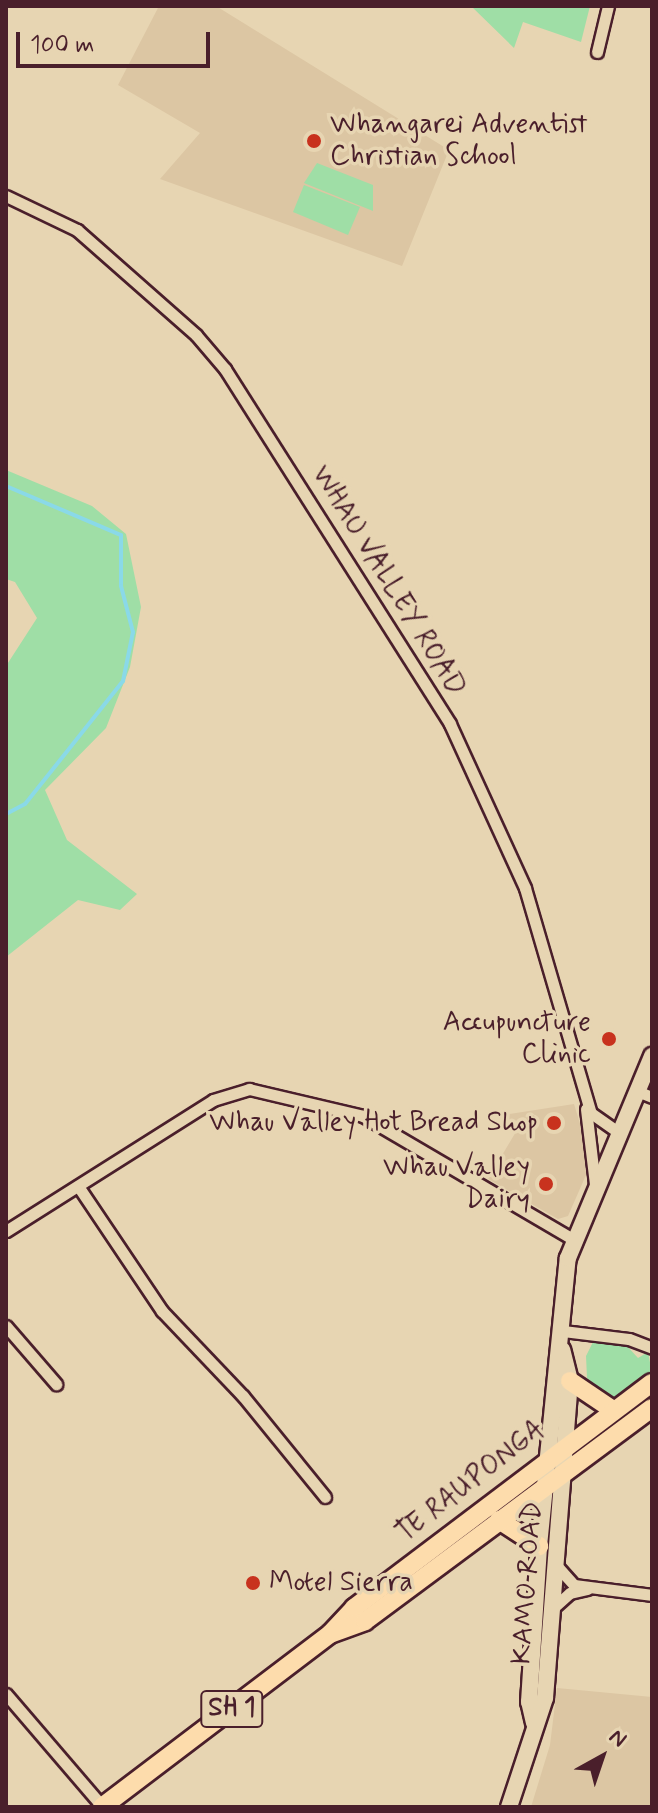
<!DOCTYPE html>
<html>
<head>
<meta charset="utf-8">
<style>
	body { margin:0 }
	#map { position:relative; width:658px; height:1813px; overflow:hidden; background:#e7d5b2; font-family:Mynerve,sans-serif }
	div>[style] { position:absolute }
	.built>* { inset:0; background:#dcc6a3 }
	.green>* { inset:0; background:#9fdea6 }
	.stream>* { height:4px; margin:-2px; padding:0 2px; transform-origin:2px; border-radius:2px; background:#8ad9e8 }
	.roads { filter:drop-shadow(2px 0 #4a1f2b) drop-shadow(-2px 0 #4a1f2b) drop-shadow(0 2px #4a1f2b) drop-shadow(0 -2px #4a1f2b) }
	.minor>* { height:11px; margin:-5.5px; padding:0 5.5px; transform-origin:5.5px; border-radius:5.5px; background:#e7d5b2 }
	.secondary>* { height:16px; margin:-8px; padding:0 8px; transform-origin:8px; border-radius:8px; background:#e7d5b2 }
	.trunk>* { height:18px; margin:-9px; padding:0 9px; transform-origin:9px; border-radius:9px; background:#fddcac }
	.dots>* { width:22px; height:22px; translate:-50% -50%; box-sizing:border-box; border:4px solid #e7d5b2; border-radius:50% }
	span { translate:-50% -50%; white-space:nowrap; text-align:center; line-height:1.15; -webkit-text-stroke:7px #e7d5b2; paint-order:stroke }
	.shield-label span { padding:2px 6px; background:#e7d5b2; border:2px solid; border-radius:6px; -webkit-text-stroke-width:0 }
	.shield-label { font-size:26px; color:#4a1f2b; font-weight:700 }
	.poi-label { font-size:28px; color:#4a1f2b }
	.left { translate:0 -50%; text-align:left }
	.right { translate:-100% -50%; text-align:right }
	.street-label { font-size:28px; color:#4a1f2b }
	.frame { position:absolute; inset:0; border:8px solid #4a1f2b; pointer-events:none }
	.north { position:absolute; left:562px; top:1717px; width:80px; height:80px; -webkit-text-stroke:6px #e7d5b2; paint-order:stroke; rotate:40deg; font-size:22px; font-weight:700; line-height:32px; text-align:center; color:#4a1f2b }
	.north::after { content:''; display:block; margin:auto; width:28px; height:36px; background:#4a1f2b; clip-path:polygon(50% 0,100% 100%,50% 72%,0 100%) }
	.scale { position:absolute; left:16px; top:32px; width:194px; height:36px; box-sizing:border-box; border:4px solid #4a1f2b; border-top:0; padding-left:10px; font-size:24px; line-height:28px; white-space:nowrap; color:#4a1f2b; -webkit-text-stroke:6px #e7d5b2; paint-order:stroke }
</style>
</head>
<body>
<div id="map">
	<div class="built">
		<div style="clip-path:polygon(159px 6px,216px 6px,449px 150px,402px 266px,160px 179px,200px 133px,118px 85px)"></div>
		<div style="clip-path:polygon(574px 1104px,584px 1137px,586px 1175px,568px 1216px,558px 1219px,488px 1179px,517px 1130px,504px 1115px)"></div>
		<div style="clip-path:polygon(557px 1688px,652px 1697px,652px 1807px,531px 1807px,550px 1745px)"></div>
	</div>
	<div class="green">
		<div style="clip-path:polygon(471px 6px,590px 6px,581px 42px,523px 22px,514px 48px)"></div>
		<div style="clip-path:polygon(317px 163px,373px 185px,373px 211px,304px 183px)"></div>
		<div style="clip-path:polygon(304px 185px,360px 207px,348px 235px,293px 212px)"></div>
		<div style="clip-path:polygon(6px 470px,92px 506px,126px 534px,141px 607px,130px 667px,106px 728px,45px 790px,67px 840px,137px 894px,120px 910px,78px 900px,6px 957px,6px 666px,37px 618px,15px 582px,6px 579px)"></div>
		<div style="clip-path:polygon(593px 1342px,627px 1346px,638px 1358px,648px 1352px,652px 1373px,620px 1396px,606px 1399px,587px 1378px,586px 1356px)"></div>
	</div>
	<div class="stream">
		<div style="left:6px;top:486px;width:125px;rotate:23.1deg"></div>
		<div style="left:121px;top:535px;width:51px;rotate:90deg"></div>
		<div style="left:121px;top:586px;width:48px;rotate:75.4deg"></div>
		<div style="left:133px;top:632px;width:50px;rotate:101.5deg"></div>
		<div style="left:123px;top:681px;width:157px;rotate:128.5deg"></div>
		<div style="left:25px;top:804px;width:21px;rotate:152deg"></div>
	</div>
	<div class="roads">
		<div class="minor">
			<div style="left:597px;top:52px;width:47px;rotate:-76.6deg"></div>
			<div style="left:6px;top:196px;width:79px;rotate:25.6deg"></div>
			<div style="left:77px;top:230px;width:159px;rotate:41.4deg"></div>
			<div style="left:196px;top:335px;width:45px;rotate:49.5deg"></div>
			<div style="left:225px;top:369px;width:420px;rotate:57.6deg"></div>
			<div style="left:450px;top:724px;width:180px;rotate:65.4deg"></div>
			<div style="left:525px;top:888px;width:234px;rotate:73.7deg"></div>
			<div style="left:591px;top:1113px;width:33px;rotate:35deg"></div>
			<div style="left:637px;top:1091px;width:16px;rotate:22deg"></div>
			<div style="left:586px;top:1109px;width:76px;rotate:83.2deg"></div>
			<div style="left:78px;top:1186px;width:151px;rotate:56.1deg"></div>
			<div style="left:162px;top:1311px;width:117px;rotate:46.4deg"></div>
			<div style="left:243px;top:1396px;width:130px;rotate:50.9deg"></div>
			<div style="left:6px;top:1231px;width:245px;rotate:-32.3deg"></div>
			<div style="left:213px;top:1100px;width:38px;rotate:-17deg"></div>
			<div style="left:249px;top:1089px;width:117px;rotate:13.3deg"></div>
			<div style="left:363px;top:1116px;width:243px;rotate:30.4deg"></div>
			<div style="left:6px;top:1326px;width:77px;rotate:49.2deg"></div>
			<div style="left:563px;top:1331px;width:66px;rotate:6.9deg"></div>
			<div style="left:629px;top:1339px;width:25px;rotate:21deg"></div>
			<div style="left:556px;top:1565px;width:27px;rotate:48deg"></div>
			<div style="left:574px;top:1585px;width:79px;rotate:7.3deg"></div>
			<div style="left:552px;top:1609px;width:24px;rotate:-42deg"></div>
			<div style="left:570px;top:1593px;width:18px;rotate:-13deg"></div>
			<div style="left:6px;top:1694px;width:149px;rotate:49.4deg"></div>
		</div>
		<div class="secondary">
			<div style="left:534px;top:1723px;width:22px;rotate:-103deg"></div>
			<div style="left:529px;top:1702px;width:156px;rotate:-86.3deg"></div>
			<div style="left:539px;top:1546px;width:289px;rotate:-84.3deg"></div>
			<div style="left:568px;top:1258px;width:219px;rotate:-67.4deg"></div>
			<div style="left:509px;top:1807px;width:115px;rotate:-71.7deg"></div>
			<div style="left:545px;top:1698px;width:318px;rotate:-85.5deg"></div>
			<div style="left:570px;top:1381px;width:32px;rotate:-104deg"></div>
		</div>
		<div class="trunk">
			<div style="left:570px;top:1381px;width:52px;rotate:34deg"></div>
			<div style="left:499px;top:1520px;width:48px;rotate:33deg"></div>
			<div style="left:332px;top:1632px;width:33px;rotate:-47deg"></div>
			<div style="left:354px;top:1608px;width:373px;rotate:-37.1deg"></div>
			<div style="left:102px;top:1807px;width:286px;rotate:-37.2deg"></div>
			<div style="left:330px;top:1634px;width:37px;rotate:-20deg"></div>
			<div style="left:365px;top:1621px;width:357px;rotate:-36.6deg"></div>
		</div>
	</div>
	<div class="dots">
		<div style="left:314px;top:141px;background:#c8321e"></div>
		<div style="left:609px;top:1039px;background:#c8321e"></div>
		<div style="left:554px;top:1123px;background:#c8321e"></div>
		<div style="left:546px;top:1184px;background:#c8321e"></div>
		<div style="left:253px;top:1583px;background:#c8321e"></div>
	</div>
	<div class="shield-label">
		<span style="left:232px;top:1709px">SH 1</span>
	</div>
	<div class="poi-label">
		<span class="left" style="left:330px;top:141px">Whangarei Adventist<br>Christian School</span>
		<span class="right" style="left:591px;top:1039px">Accupuncture<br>Clinic</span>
		<span class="right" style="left:538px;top:1123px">Whau Valley Hot Bread Shop</span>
		<span class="right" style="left:530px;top:1184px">Whau Valley<br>Dairy</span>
		<span class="left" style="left:269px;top:1583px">Motel Sierra</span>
	</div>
	<div class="street-label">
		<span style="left:388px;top:581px;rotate:58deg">WHAU VALLEY ROAD</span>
		<span style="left:471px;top:1482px;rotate:-38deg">TE RAUPONGA</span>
		<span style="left:528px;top:1583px;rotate:-86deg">KAMO ROAD</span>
	</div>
	<div class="frame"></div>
	<div class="north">N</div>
	<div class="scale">100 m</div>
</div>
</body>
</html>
